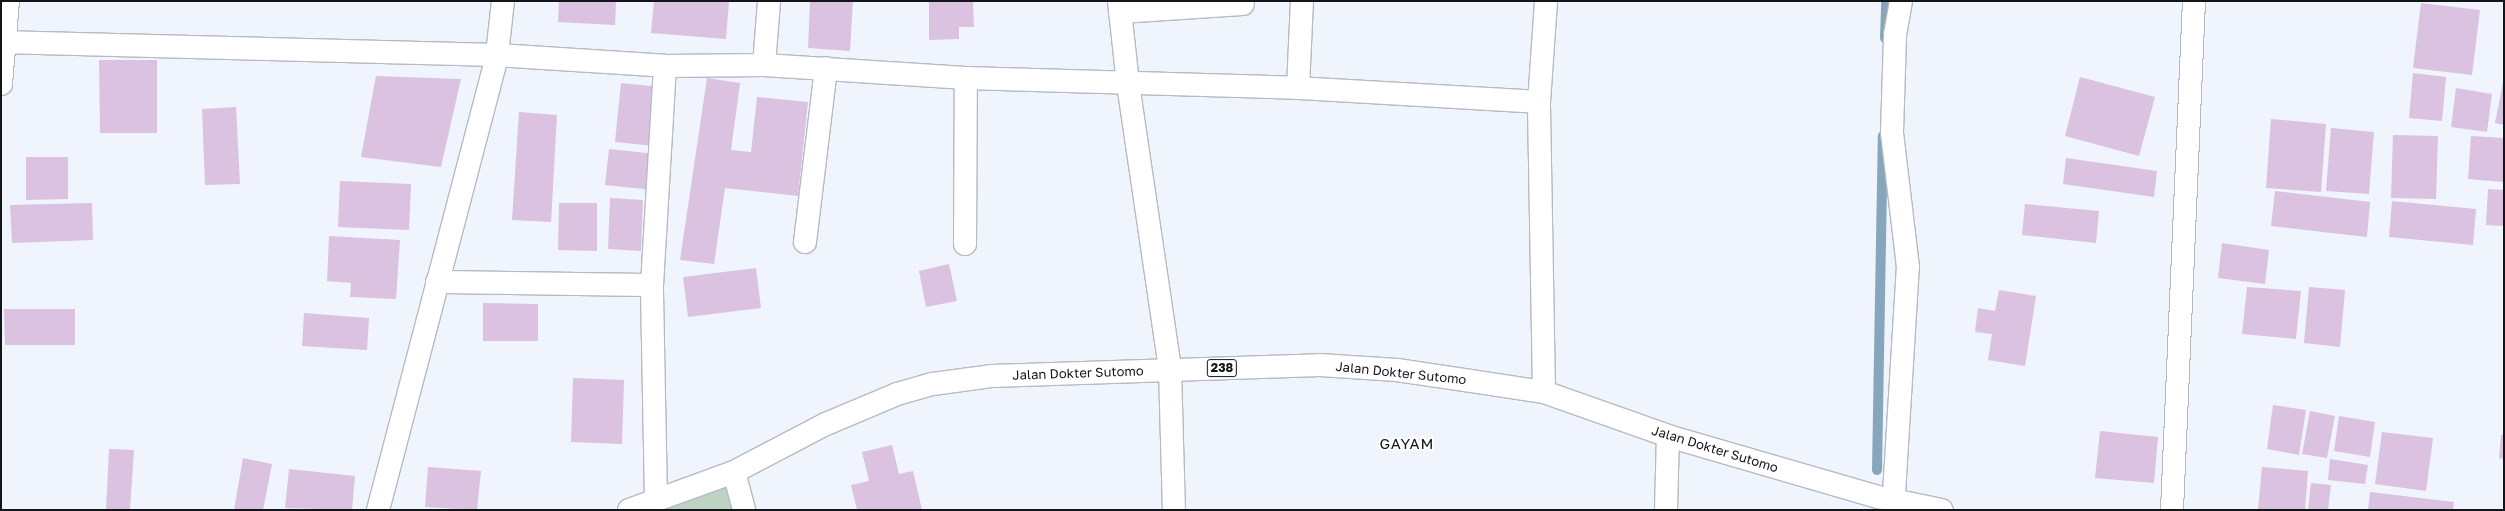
<!DOCTYPE html>
<html>
<head>
<meta charset="utf-8">
<style>
	body { margin:0 }
	#map { position:relative; width:2505px; height:511px; overflow:hidden; background:#f0f4fc; font-family:"Golos Text",sans-serif }
	div>[style] { position:absolute }
	.green>* { inset:0; background:#bdd3c3 }
	.stream>* { height:10px; margin:-5px; padding:0 5px; transform-origin:5px; border-radius:5px; background:#86a6bd }
	.building>* { inset:0; background:#dac2e0 }
	.roads { filter:drop-shadow(1px 0 #b6bac1) drop-shadow(-1px 0 #b6bac1) drop-shadow(0 1px #b6bac1) drop-shadow(0 -1px #b6bac1) }
	.minor>* { height:22px; margin:-11px; padding:0 11px; transform-origin:11px; border-radius:11px; background:#fff }
	.primary>* { height:22px; margin:-11px; padding:0 11px; transform-origin:11px; border-radius:11px; background:#fff }
	span { translate:-50% -50%; white-space:nowrap; text-align:center; line-height:1.15; -webkit-text-stroke:4px #fff; paint-order:stroke }
	.shield-label span { padding:1px 3px; background:#fff; border:1px solid; border-radius:3px; -webkit-text-stroke-width:0 }
	.shield-label { font-size:12px; color:#141518; font-weight:700 }
	.street-label { font-size:13px; color:#141518 }
	.quarter-label { font-size:15px; color:#141518; letter-spacing:1px }
	.frame { position:absolute; inset:0; border:2px solid #141518; pointer-events:none }
</style>
</head>
<body>
<div id="map">
	<div class="green">
		<div style="clip-path:polygon(726px 473px,737px 510px,629px 510px)"></div>
	</div>
	<div class="stream">
		<div style="left:1885px;top:38px;width:37px;rotate:-88deg"></div>
		<div style="left:1877px;top:470px;width:334px;rotate:-89deg"></div>
	</div>
	<div class="building">
		<div style="clip-path:polygon(559px 1px,616px 1px,615px 25px,558px 22px)"></div>
		<div style="clip-path:polygon(654px 1px,729px 1px,726px 39px,651px 33px)"></div>
		<div style="clip-path:polygon(810px 1px,853px 1px,850px 51px,808px 48px)"></div>
		<div style="clip-path:polygon(929px 1px,973px 1px,974px 27px,959px 27px,959px 39px,929px 40px)"></div>
		<div style="clip-path:polygon(2421px 3px,2480px 10px,2472px 75px,2413px 68px)"></div>
		<div style="clip-path:polygon(99px 60px,157px 60px,157px 133px,100px 133px)"></div>
		<div style="clip-path:polygon(2413px 73px,2446px 77px,2442px 121px,2409px 118px)"></div>
		<div style="clip-path:polygon(376px 76px,461px 79px,441px 167px,361px 157px)"></div>
		<div style="clip-path:polygon(2080px 77px,2155px 97px,2139px 156px,2065px 136px)"></div>
		<div style="clip-path:polygon(707px 78px,740px 83px,731px 150px,751px 152px,757px 97px,808px 102px,798px 196px,725px 188px,714px 264px,680px 260px)"></div>
		<div style="clip-path:polygon(2503px 82px,2504px 82px,2504px 125px,2495px 123px)"></div>
		<div style="clip-path:polygon(621px 83px,661px 87px,655px 146px,615px 142px)"></div>
		<div style="clip-path:polygon(2456px 88px,2492px 94px,2487px 132px,2451px 127px)"></div>
		<div style="clip-path:polygon(236px 107px,240px 184px,205px 185px,202px 109px)"></div>
		<div style="clip-path:polygon(519px 112px,557px 115px,551px 222px,512px 220px)"></div>
		<div style="clip-path:polygon(2271px 119px,2326px 124px,2321px 192px,2266px 188px)"></div>
		<div style="clip-path:polygon(2331px 128px,2374px 132px,2369px 194px,2326px 191px)"></div>
		<div style="clip-path:polygon(2393px 135px,2438px 136px,2436px 199px,2391px 198px)"></div>
		<div style="clip-path:polygon(2471px 136px,2504px 138px,2503px 182px,2468px 179px)"></div>
		<div style="clip-path:polygon(609px 149px,656px 154px,653px 190px,605px 185px)"></div>
		<div style="clip-path:polygon(26px 157px,68px 157px,68px 199px,26px 200px)"></div>
		<div style="clip-path:polygon(2066px 158px,2157px 171px,2154px 197px,2063px 184px)"></div>
		<div style="clip-path:polygon(340px 181px,411px 184px,409px 230px,338px 227px)"></div>
		<div style="clip-path:polygon(2488px 189px,2504px 190px,2504px 226px,2486px 225px)"></div>
		<div style="clip-path:polygon(2275px 191px,2370px 202px,2367px 237px,2271px 226px)"></div>
		<div style="clip-path:polygon(610px 198px,643px 200px,641px 251px,608px 249px)"></div>
		<div style="clip-path:polygon(2392px 201px,2476px 209px,2473px 245px,2389px 237px)"></div>
		<div style="clip-path:polygon(92px 203px,93px 240px,12px 243px,10px 205px)"></div>
		<div style="clip-path:polygon(559px 203px,597px 203px,597px 251px,558px 250px)"></div>
		<div style="clip-path:polygon(2025px 204px,2099px 211px,2096px 243px,2022px 235px)"></div>
		<div style="clip-path:polygon(329px 236px,400px 240px,396px 299px,350px 297px,351px 283px,327px 281px)"></div>
		<div style="clip-path:polygon(2222px 243px,2269px 250px,2265px 284px,2218px 278px)"></div>
		<div style="clip-path:polygon(949px 264px,957px 301px,926px 307px,919px 271px)"></div>
		<div style="clip-path:polygon(756px 268px,761px 308px,688px 317px,683px 277px)"></div>
		<div style="clip-path:polygon(2247px 287px,2301px 291px,2296px 339px,2242px 334px)"></div>
		<div style="clip-path:polygon(2309px 287px,2345px 290px,2340px 347px,2304px 343px)"></div>
		<div style="clip-path:polygon(1999px 290px,2036px 296px,2025px 366px,1988px 360px,1992px 334px,1975px 332px,1978px 308px,1995px 311px)"></div>
		<div style="clip-path:polygon(483px 303px,538px 304px,538px 341px,483px 341px)"></div>
		<div style="clip-path:polygon(4px 309px,75px 309px,75px 345px,5px 345px)"></div>
		<div style="clip-path:polygon(304px 313px,369px 318px,367px 350px,302px 346px)"></div>
		<div style="clip-path:polygon(573px 378px,624px 380px,622px 444px,571px 442px)"></div>
		<div style="clip-path:polygon(2273px 405px,2306px 410px,2299px 455px,2267px 449px)"></div>
		<div style="clip-path:polygon(2310px 411px,2335px 416px,2327px 458px,2302px 454px)"></div>
		<div style="clip-path:polygon(2339px 416px,2375px 422px,2370px 457px,2334px 451px)"></div>
		<div style="clip-path:polygon(2100px 431px,2158px 437px,2154px 483px,2095px 478px)"></div>
		<div style="clip-path:polygon(2382px 432px,2433px 438px,2426px 491px,2375px 484px)"></div>
		<div style="clip-path:polygon(2501px 435px,2504px 435px,2504px 459px,2499px 458px)"></div>
		<div style="clip-path:polygon(892px 445px,899px 474px,913px 471px,922px 510px,857px 510px,851px 485px,869px 481px,862px 452px)"></div>
		<div style="clip-path:polygon(109px 449px,134px 450px,130px 510px,106px 510px)"></div>
		<div style="clip-path:polygon(243px 458px,272px 464px,263px 510px,234px 510px)"></div>
		<div style="clip-path:polygon(2330px 459px,2368px 465px,2365px 484px,2328px 480px)"></div>
		<div style="clip-path:polygon(428px 467px,481px 471px,477px 510px,425px 507px)"></div>
		<div style="clip-path:polygon(2262px 467px,2308px 471px,2305px 510px,2258px 510px)"></div>
		<div style="clip-path:polygon(289px 469px,355px 476px,352px 510px,285px 508px)"></div>
		<div style="clip-path:polygon(2311px 483px,2331px 485px,2328px 510px,2308px 510px)"></div>
		<div style="clip-path:polygon(2370px 492px,2454px 502px,2453px 510px,2368px 510px)"></div>
	</div>
	<div class="roads">
		<div class="minor">
			<div style="left:1119px;top:1px;width:83px;rotate:83.8deg"></div>
			<div style="left:1128px;top:84px;width:288px;rotate:81.6deg"></div>
			<div style="left:1170px;top:369px;width:141px;rotate:88.4deg"></div>
			<div style="left:1120px;top:12px;width:123px;rotate:-3.7deg"></div>
			<div style="left:1px;top:42px;width:496px;rotate:1.5deg"></div>
			<div style="left:497px;top:55px;width:168px;rotate:3.7deg"></div>
			<div style="left:665px;top:66px;width:99px;rotate:-0.6deg"></div>
			<div style="left:764px;top:65px;width:202px;rotate:3.7deg"></div>
			<div style="left:966px;top:78px;width:332px;rotate:1.7deg"></div>
			<div style="left:1298px;top:88px;width:241px;rotate:3.3deg"></div>
			<div style="left:764px;top:65px;width:64px;rotate:-85.5deg"></div>
			<div style="left:1px;top:84px;width:83px;rotate:-85.2deg"></div>
			<div style="left:1298px;top:88px;width:87px;rotate:-87.4deg"></div>
			<div style="left:805px;top:242px;width:175px;rotate:-83.1deg"></div>
			<div style="left:965px;top:244px;width:166px;rotate:-89.7deg"></div>
			<div style="left:437px;top:282px;width:215px;rotate:0.8deg"></div>
			<div style="left:1544px;top:392px;width:290px;rotate:-91deg"></div>
			<div style="left:1539px;top:102px;width:101px;rotate:-86deg"></div>
			<div style="left:734px;top:472px;width:39px;rotate:75deg"></div>
			<div style="left:656px;top:500px;width:215px;rotate:-91.1deg"></div>
			<div style="left:652px;top:285px;width:219px;rotate:-86.6deg"></div>
			<div style="left:378px;top:510px;width:470px;rotate:-75.3deg"></div>
			<div style="left:497px;top:55px;width:54px;rotate:-83.7deg"></div>
			<div style="left:1666px;top:510px;width:74px;rotate:-88.5deg"></div>
			<div style="left:1893px;top:510px;width:243px;rotate:-86.5deg"></div>
			<div style="left:1908px;top:267px;width:136px;rotate:-96.8deg"></div>
			<div style="left:1892px;top:132px;width:97px;rotate:-88.2deg"></div>
			<div style="left:1895px;top:35px;width:35px;rotate:-80deg"></div>
			<div style="left:2172px;top:510px;width:509px;rotate:-87.53deg"></div>
		</div>
		<div class="primary">
			<div style="left:629px;top:510px;width:112px;rotate:-19.9deg"></div>
			<div style="left:734px;top:472px;width:104px;rotate:-27.6deg"></div>
			<div style="left:826px;top:424px;width:77px;rotate:-22.9deg"></div>
			<div style="left:897px;top:394px;width:37px;rotate:-16deg"></div>
			<div style="left:933px;top:384px;width:60px;rotate:-7.7deg"></div>
			<div style="left:992px;top:376px;width:328px;rotate:-1.9deg"></div>
			<div style="left:1320px;top:365px;width:77px;rotate:3.7deg"></div>
			<div style="left:1397px;top:370px;width:149px;rotate:8.5deg"></div>
			<div style="left:1544px;top:392px;width:132px;rotate:19.5deg"></div>
			<div style="left:1668px;top:436px;width:219px;rotate:16.2deg"></div>
			<div style="left:1878px;top:497px;width:65px;rotate:11.5deg"></div>
		</div>
	</div>
	<div class="shield-label">
		<span style="left:1222px;top:368px">238</span>
	</div>
	<div class="street-label">
		<span style="left:1078px;top:373px;rotate:-2deg">Jalan Dokter Sutomo</span>
		<span style="left:1401px;top:373px;rotate:6deg">Jalan Dokter Sutomo</span>
		<span style="left:1715px;top:449px;rotate:17deg">Jalan Dokter Sutomo</span>
	</div>
	<div class="quarter-label">
		<span style="left:1407px;top:444px">GAYAM</span>
	</div>
	<div class="frame"></div>
</div>
</body>
</html>
